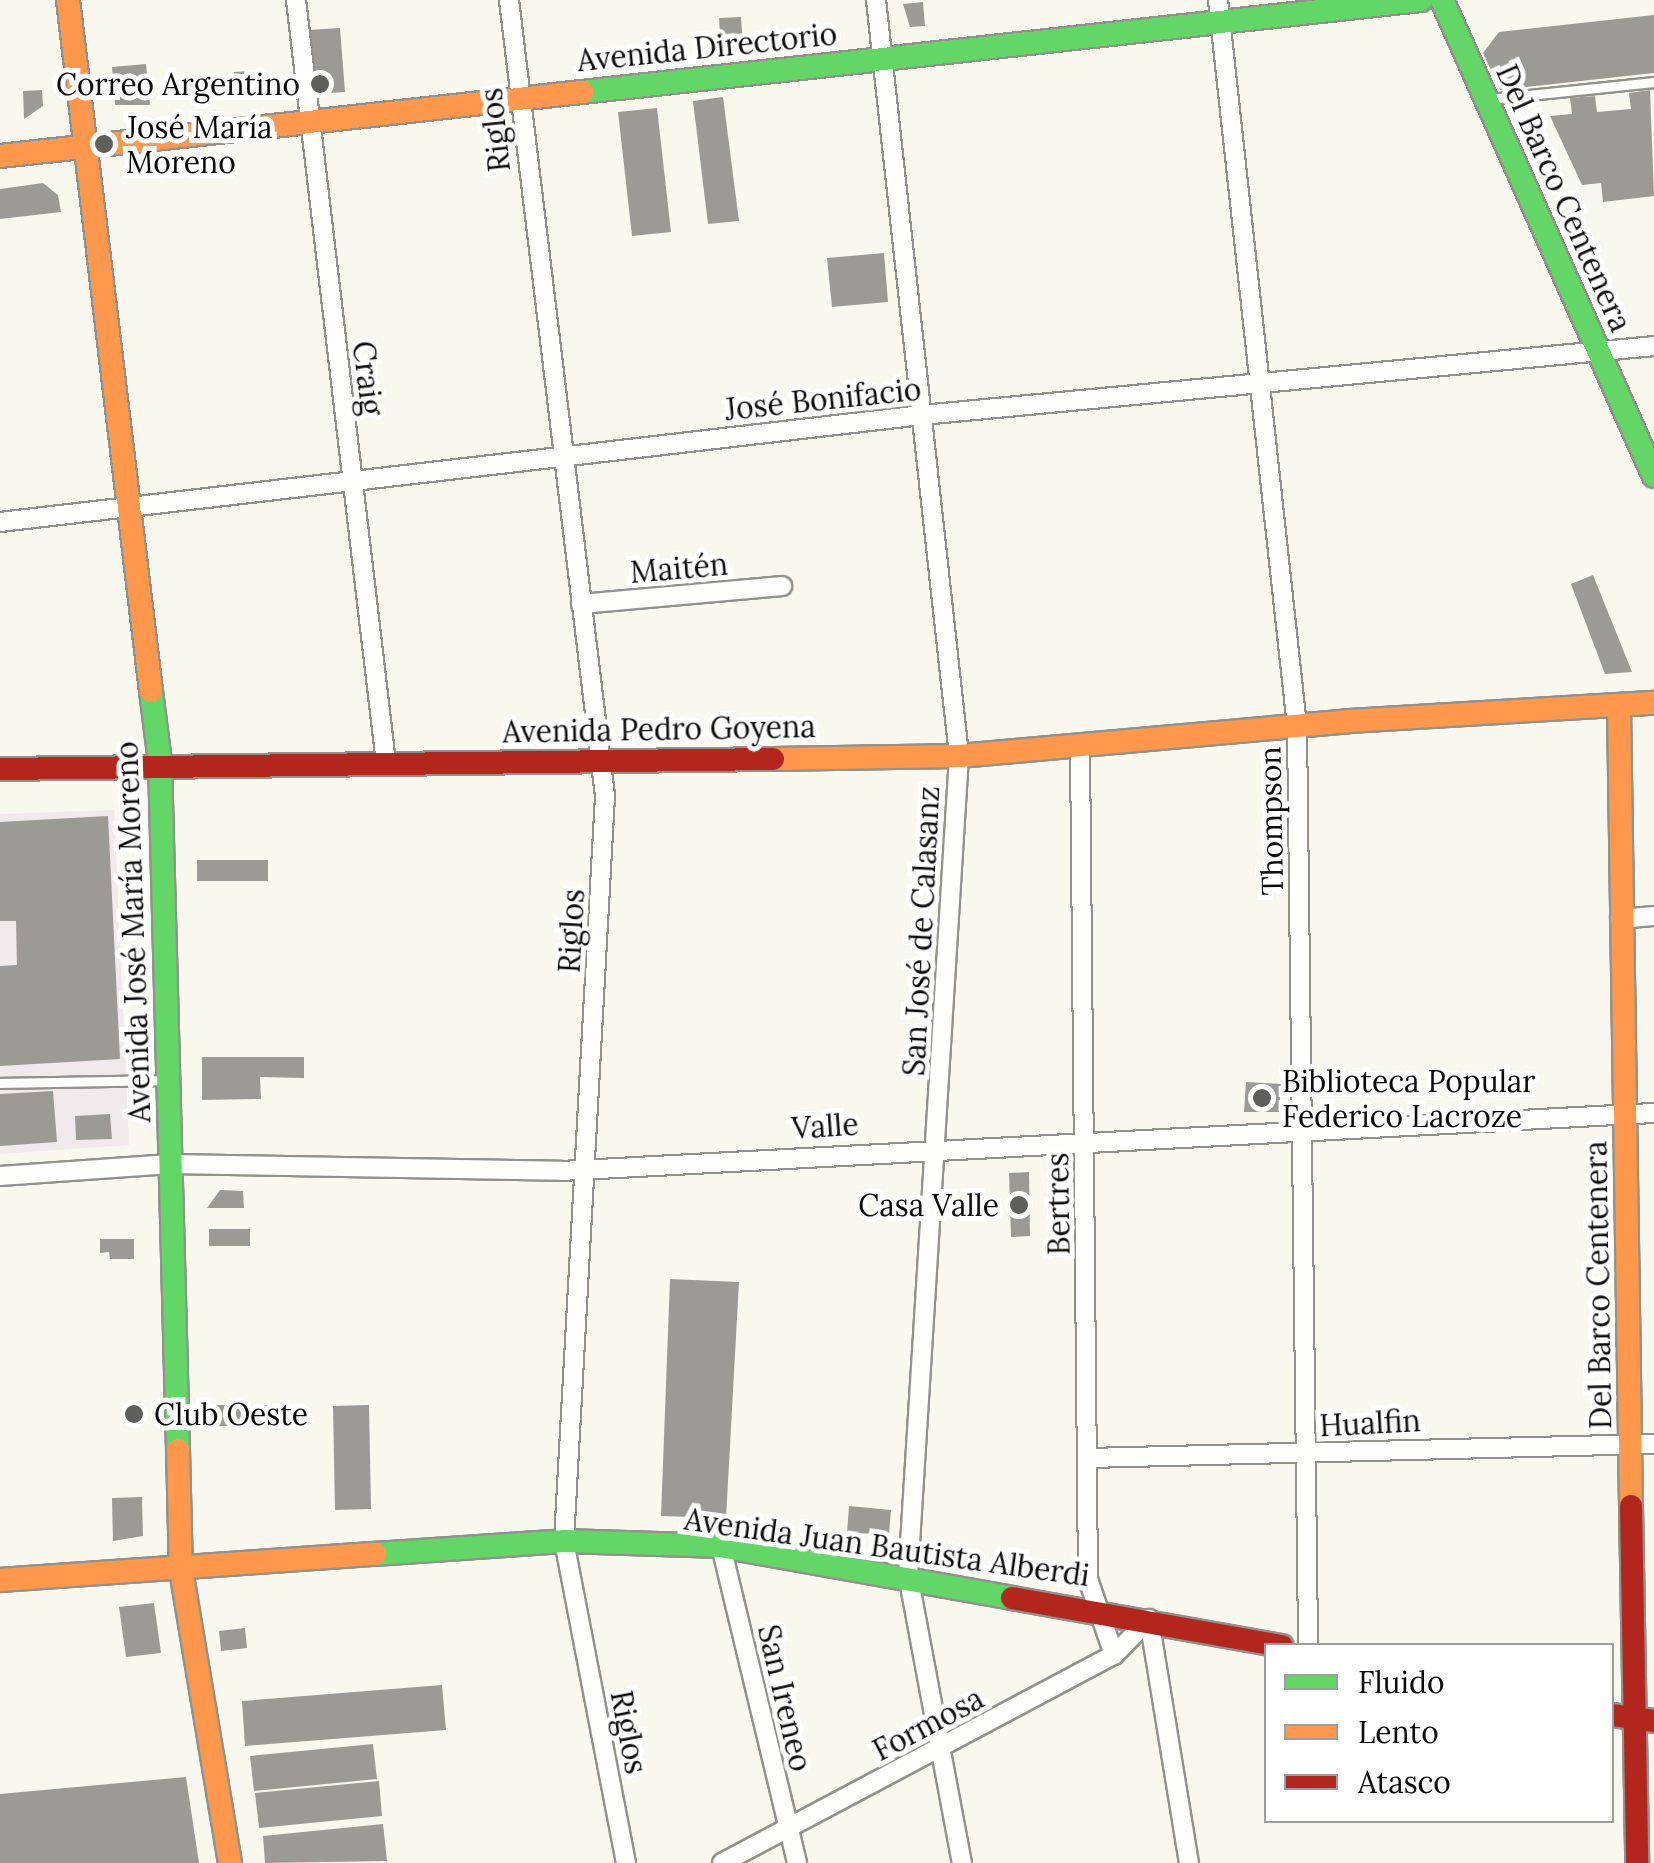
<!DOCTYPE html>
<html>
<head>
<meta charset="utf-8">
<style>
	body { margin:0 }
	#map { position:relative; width:1654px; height:1863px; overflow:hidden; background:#f9f8ee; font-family:Lora,serif }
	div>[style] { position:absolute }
	.industrial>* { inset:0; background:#f0eaec }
	.building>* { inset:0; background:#9c9a94 }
	.roads { filter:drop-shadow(2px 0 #92928d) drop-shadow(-2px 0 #92928d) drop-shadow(0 2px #92928d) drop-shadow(0 -2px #92928d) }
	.lane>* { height:9px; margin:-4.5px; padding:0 4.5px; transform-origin:4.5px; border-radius:4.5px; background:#fefefc }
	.street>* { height:18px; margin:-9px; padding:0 9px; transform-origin:9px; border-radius:9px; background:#fefefc }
	.fast>* { height:22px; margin:-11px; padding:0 11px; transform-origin:11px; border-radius:11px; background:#63d668 }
	.slow>* { height:22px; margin:-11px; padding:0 11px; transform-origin:11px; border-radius:11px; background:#ff974d }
	.jam>* { height:22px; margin:-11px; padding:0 11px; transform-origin:11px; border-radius:11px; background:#b3261e }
	.dots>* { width:28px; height:28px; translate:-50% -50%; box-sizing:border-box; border:5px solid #fff; border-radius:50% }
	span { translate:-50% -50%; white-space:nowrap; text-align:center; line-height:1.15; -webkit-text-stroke:10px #fff; paint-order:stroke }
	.street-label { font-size:30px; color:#0b0b0b }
	.poi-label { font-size:30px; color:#0b0b0b }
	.right { translate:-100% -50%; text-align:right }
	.left { translate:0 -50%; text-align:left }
	.legend { position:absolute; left:1264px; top:1643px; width:350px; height:180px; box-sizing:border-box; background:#fff; border:2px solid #9d9d9d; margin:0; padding:12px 18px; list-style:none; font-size:30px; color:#0b0b0b }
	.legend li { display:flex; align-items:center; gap:20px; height:50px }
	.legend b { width:50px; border:2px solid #9d9d9d }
</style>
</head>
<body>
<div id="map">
	<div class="industrial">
		<div style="clip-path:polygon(114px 810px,129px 1145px,0 1154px,0 814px)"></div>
	</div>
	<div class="building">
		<div style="clip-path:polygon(923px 2px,925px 26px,910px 27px,903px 4px)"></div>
		<div style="clip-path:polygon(1654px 15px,1654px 73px,1500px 90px,1483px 53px,1499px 32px)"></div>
		<div style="clip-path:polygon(741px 17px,743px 47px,721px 49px,719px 18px)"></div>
		<div style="clip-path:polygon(340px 28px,345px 92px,313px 94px,308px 30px)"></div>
		<div style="clip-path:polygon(146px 64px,150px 105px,115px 105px,112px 67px)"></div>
		<div style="clip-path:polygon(250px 71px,252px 98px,236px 99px,234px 72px)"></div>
		<div style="clip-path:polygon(42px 90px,43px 106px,24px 119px,23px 91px)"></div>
		<div style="clip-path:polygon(1650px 90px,1654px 196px,1603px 202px,1601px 183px,1582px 185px,1550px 116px,1572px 114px,1570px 98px,1595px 96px,1597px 112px,1631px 109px,1629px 93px)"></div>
		<div style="clip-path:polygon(723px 97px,739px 221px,708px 224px,693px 101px)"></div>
		<div style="clip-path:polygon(657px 108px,671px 232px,632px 236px,618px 112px)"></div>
		<div style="clip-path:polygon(43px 183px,58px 195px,61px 212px,0 219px,0 189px)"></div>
		<div style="clip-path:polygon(884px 253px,888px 302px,832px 307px,827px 258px)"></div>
		<div style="clip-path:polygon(1593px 575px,1632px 672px,1605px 674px,1571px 584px)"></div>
		<div style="clip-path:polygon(108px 816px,120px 1059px,0 1066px,0 966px,17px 965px,16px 921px,0 921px,0 822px)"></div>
		<div style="clip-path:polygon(197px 860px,268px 860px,268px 881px,197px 881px)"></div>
		<div style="clip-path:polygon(202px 1057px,304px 1057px,304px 1078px,260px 1077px,261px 1099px,202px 1100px)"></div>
		<div style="clip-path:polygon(1246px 1082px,1281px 1084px,1279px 1112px,1244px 1112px)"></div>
		<div style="clip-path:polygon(53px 1091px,57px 1142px,0 1146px,0 1094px)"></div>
		<div style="clip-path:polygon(110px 1114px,112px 1139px,76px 1140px,75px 1116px)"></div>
		<div style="clip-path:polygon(1029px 1172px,1030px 1236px,1011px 1237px,1009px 1173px)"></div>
		<div style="clip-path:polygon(220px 1190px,243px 1191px,244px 1208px,207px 1208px)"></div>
		<div style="clip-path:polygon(209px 1229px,250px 1229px,250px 1246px,209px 1246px)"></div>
		<div style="clip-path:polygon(100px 1239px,134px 1239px,134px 1259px,110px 1259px,109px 1252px,100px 1253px)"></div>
		<div style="clip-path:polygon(670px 1279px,739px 1282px,726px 1518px,661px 1516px)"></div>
		<div style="clip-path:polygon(200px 1405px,277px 1405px,277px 1426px,200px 1426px)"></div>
		<div style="clip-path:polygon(369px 1405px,371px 1509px,335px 1510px,333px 1406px)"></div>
		<div style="clip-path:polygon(142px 1497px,143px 1536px,113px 1541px,112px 1498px)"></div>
		<div style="clip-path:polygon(849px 1506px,891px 1510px,889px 1534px,847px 1533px)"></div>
		<div style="clip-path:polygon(154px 1603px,161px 1653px,126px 1657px,119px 1607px)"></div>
		<div style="clip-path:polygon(245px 1628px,247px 1648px,221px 1651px,219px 1631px)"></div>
		<div style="clip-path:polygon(442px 1685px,446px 1730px,245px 1746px,242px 1701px)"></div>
		<div style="clip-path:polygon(373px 1744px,377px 1779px,254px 1791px,250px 1756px)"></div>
		<div style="clip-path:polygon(186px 1777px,199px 1863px,0 1863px,0 1794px)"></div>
		<div style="clip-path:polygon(379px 1781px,382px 1816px,259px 1828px,255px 1793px)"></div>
		<div style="clip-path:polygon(383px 1824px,387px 1861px,265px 1863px,263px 1836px)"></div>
	</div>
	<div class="roads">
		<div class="lane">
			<div style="left:1490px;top:99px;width:165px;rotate:-5.9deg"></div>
			<div style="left:0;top:1083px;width:164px;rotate:-1deg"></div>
		</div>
		<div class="street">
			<div style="left:296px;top:0;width:768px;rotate:83.27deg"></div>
			<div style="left:509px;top:0;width:802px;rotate:83.12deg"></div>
			<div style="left:605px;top:796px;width:746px;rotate:93.15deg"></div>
			<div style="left:564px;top:1541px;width:328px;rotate:79.1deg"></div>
			<div style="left:876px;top:0;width:761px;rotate:83.73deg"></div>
			<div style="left:959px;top:756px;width:821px;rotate:93.56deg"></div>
			<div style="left:908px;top:1575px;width:293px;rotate:79.4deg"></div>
			<div style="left:1218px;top:0;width:730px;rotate:83.79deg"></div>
			<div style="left:1297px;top:726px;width:920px;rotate:89.31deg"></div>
			<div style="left:0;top:522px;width:928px;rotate:-6.62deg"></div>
			<div style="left:922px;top:415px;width:735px;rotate:-5.38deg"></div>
			<div style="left:581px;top:604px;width:202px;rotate:-5.1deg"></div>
			<div style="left:1080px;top:748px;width:831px;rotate:89.45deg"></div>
			<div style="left:1088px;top:1579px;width:80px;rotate:71.1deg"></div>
			<div style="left:1620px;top:919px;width:34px;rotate:-5deg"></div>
			<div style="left:0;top:1176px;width:171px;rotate:-4deg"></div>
			<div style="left:171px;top:1164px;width:390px;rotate:1deg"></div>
			<div style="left:561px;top:1171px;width:1095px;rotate:-3.04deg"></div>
			<div style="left:1088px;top:1458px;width:566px;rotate:-1.42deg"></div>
			<div style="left:721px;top:1546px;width:326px;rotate:76.5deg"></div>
			<div style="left:1149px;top:1619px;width:247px;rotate:80.7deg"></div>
			<div style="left:722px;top:1863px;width:444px;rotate:-28deg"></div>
			<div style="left:1114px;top:1655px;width:50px;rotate:-45.8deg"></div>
		</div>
		<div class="fast">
			<div style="left:1442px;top:0;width:521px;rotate:65.99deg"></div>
			<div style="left:582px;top:92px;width:844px;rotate:-6.26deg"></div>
			<div style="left:151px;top:691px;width:72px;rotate:82.8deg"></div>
			<div style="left:160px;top:762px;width:688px;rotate:88.5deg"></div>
			<div style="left:375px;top:1554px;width:189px;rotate:-3.9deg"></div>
			<div style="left:564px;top:1541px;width:157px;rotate:1.8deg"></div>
			<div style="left:721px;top:1546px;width:296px;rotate:10.1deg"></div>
		</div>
		<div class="slow">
			<div style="left:68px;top:0;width:696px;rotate:83.15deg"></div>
			<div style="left:0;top:156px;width:586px;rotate:-6.28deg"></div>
			<div style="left:1619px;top:707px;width:799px;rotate:89.14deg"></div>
			<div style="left:773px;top:759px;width:186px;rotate:-0.9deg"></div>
			<div style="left:959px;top:756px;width:391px;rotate:-5.1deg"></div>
			<div style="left:1348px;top:721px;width:307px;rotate:-3.4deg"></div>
			<div style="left:178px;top:1450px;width:120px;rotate:88.6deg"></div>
			<div style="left:181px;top:1570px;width:297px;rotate:80.5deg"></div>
			<div style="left:0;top:1580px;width:376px;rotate:-4deg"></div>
		</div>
		<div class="jam">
			<div style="left:0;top:769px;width:773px;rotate:-0.74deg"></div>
			<div style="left:1631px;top:1506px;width:357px;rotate:89deg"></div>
			<div style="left:1012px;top:1598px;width:274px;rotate:10.1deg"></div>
			<div style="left:1612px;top:1715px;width:42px;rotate:8.1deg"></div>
		</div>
	</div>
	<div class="dots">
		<div style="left:320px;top:84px;background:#5e5e5a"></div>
		<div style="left:104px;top:144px;background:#5e5e5a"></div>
		<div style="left:1262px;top:1098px;background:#5e5e5a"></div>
		<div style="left:1019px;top:1205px;background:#5e5e5a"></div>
		<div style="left:134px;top:1414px;background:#5e5e5a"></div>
	</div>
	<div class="street-label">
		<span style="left:707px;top:47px;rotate:-6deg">Avenida Directorio</span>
		<span style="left:495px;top:130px;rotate:-96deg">Riglos</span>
		<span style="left:1564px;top:198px;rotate:66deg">Del Barco Centenera</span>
		<span style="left:368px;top:378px;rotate:83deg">Craig</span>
		<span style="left:823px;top:399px;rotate:-6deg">José Bonifacio</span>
		<span style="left:679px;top:568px;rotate:-5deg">Maitén</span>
		<span style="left:659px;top:729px;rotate:-1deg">Avenida Pedro Goyena</span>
		<span style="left:1271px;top:821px;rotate:-91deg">Thompson</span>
		<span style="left:571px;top:931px;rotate:-87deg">Riglos</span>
		<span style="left:921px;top:931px;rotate:-87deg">San José de Calasanz</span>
		<span style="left:133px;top:932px;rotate:-92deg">Avenida José María Moreno</span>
		<span style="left:825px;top:1126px;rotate:-4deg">Valle</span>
		<span style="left:1058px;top:1204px;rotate:-91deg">Bertres</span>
		<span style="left:1598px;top:1285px;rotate:-91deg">Del Barco Centenera</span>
		<span style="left:1370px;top:1423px;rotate:-3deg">Hualfin</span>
		<span style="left:887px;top:1547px;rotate:8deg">Avenida Juan Bautista Alberdi</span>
		<span style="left:785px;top:1698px;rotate:77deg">San Ireneo</span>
		<span style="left:928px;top:1724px;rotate:-28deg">Formosa</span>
		<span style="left:629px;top:1732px;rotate:79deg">Riglos</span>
	</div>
	<div class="poi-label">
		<span class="right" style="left:300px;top:84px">Correo Argentino</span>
		<span class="left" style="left:126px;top:144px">José María<br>Moreno</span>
		<span class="left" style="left:1282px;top:1098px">Biblioteca Popular<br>Federico Lacroze</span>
		<span class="right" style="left:999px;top:1205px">Casa Valle</span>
		<span class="left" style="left:154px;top:1414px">Club Oeste</span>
	</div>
	<ul class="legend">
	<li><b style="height:12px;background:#63d668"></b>Fluido</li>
	<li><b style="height:12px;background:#ff974d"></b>Lento</li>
	<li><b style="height:12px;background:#b3261e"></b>Atasco</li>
	</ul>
</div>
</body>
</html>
